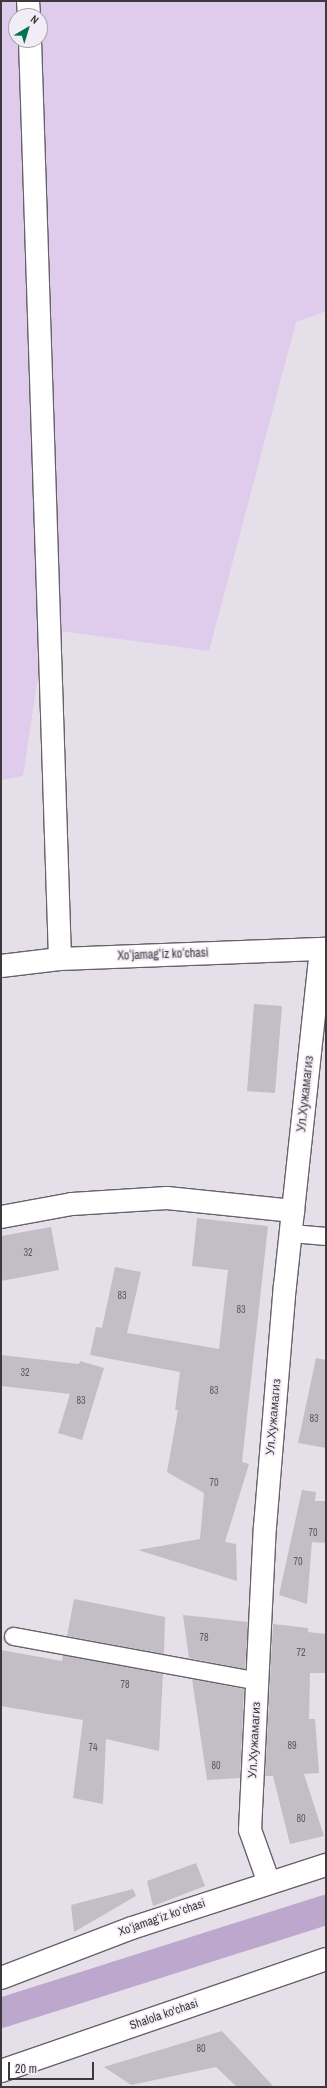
<!DOCTYPE html>
<html>
<head>
<meta charset="utf-8">
<style>
	body { margin:0 }
	#map { position:relative; width:327px; height:2088px; overflow:hidden; background:#e5dfe9; font-family:"Archivo Narrow",sans-serif }
	div>[style] { position:absolute }
	.green>* { inset:0; background:#dfcbec }
	.canal>* { height:30px; margin:-15px; padding:0 15px; transform-origin:15px; border-radius:15px; background:#bea7cd }
	.building>* { inset:0; background:#c3bdc6 }
	.roads { filter:drop-shadow(1px 0 #67626a) drop-shadow(-1px 0 #67626a) drop-shadow(0 1px #67626a) drop-shadow(0 -1px #67626a) }
	.lane>* { height:17px; margin:-8.5px; padding:0 8.5px; transform-origin:8.5px; border-radius:8.5px; background:#fff }
	.street>* { height:22px; margin:-11px; padding:0 11px; transform-origin:11px; border-radius:11px; background:#fff }
	span { translate:-50% -50%; white-space:nowrap; text-align:center; line-height:1.15; -webkit-text-stroke:3.5px #f2ecf6; paint-order:stroke }
	.number-label { font-size:10px; color:#5e5b5f }
	.number-label span { -webkit-text-stroke-width:0 }
	.street-label { font-size:12px; color:#3c3a3d }
	.frame { position:absolute; inset:0; border:2px solid #3c3a3d; pointer-events:none }
	.north { position:absolute; left:8px; top:8px; width:40px; height:40px; box-sizing:border-box; background:#f2ecf6; border:1px solid #a9a5ac; border-radius:50%; rotate:38deg; font-size:11px; font-weight:700; line-height:16px; text-align:center; color:#3c3a3d }
	.north::after { content:''; display:block; margin:auto; width:14px; height:18px; background:#00744f; clip-path:polygon(50% 0,100% 100%,50% 72%,0 100%) }
	.scale { position:absolute; left:8px; top:2062px; width:86px; height:18px; box-sizing:border-box; border:2px solid #3c3a3d; border-top:0; padding-left:5px; font-size:12px; line-height:14px; white-space:nowrap; color:#3c3a3d; -webkit-text-stroke:3px #f2ecf6; paint-order:stroke }
</style>
</head>
<body>
<div id="map">
	<div class="green">
		<div style="clip-path:polygon(evenodd,1px 1px,326px 1px,326px 311px,296px 322px,209px 651px,45px 629px,23px 776px,1px 780px,1px 1px,16px 16px,40px 16px,40px 40px,16px 40px,16px 16px)"></div>
	</div>
	<div class="canal">
		<div style="left:1px;top:2013px;width:341px;rotate:-17.6deg"></div>
	</div>
	<div class="building">
		<div style="clip-path:polygon(254px 1004px,282px 1006px,275px 1093px,247px 1091px)"></div>
		<div style="clip-path:polygon(197px 1218px,268px 1226px,242px 1462px,249px 1464px,225px 1542px,236px 1544px,237px 1581px,138px 1550px,200px 1539px,204px 1493px,167px 1472px,178px 1410px,175px 1410px,180px 1372px,90px 1355px,96px 1327px,102px 1328px,115px 1267px,141px 1272px,127px 1333px,219px 1349px,228px 1270px,192px 1266px)"></div>
		<div style="clip-path:polygon(51px 1227px,59px 1270px,1px 1281px,1px 1236px)"></div>
		<div style="clip-path:polygon(1px 1355px,79px 1364px,80px 1361px,104px 1368px,82px 1440px,58px 1433px,70px 1394px,1px 1386px)"></div>
		<div style="clip-path:polygon(316px 1358px,326px 1360px,326px 1448px,298px 1443px)"></div>
		<div style="clip-path:polygon(302px 1490px,316px 1492px,315px 1501px,326px 1501px,326px 1543px,312px 1542px,307px 1604px,279px 1595px)"></div>
		<div style="clip-path:polygon(74px 1599px,165px 1617px,164px 1654px,67px 1636px)"></div>
		<div style="clip-path:polygon(183px 1615px,248px 1622px,245px 1669px,189px 1658px)"></div>
		<div style="clip-path:polygon(273px 1624px,308px 1628px,308px 1632px,326px 1634px,326px 1673px,310px 1673px,309px 1719px,315px 1719px,319px 1773px,304px 1774px,324px 1836px,290px 1844px,273px 1776px,265px 1776px)"></div>
		<div style="clip-path:polygon(1px 1650px,62px 1661px,63px 1655px,163px 1674px,159px 1751px,106px 1739px,103px 1804px,73px 1798px,83px 1720px,1px 1706px)"></div>
		<div style="clip-path:polygon(192px 1679px,244px 1689px,240px 1778px,207px 1780px)"></div>
		<div style="clip-path:polygon(196px 1863px,205px 1886px,153px 1906px,147px 1881px)"></div>
		<div style="clip-path:polygon(133px 1889px,136px 1896px,74px 1932px,71px 1905px)"></div>
		<div style="clip-path:polygon(222px 2031px,274px 2087px,237px 2087px,216px 2067px,131px 2085px,104px 2067px)"></div>
	</div>
	<div class="roads">
		<div class="lane">
			<div style="left:291px;top:1233px;width:35px;rotate:5deg"></div>
			<div style="left:13px;top:1636px;width:249px;rotate:10.4deg"></div>
		</div>
		<div class="street">
			<div style="left:28px;top:1px;width:15px;rotate:86deg"></div>
			<div style="left:30px;top:40px;width:919px;rotate:88.13deg"></div>
			<div style="left:1px;top:966px;width:59px;rotate:-6.8deg"></div>
			<div style="left:60px;top:959px;width:266px;rotate:-2.2deg"></div>
			<div style="left:1px;top:1217px;width:72px;rotate:-10.4deg"></div>
			<div style="left:72px;top:1204px;width:95px;rotate:-3.6deg"></div>
			<div style="left:167px;top:1198px;width:127px;rotate:5.9deg"></div>
			<div style="left:269px;top:1883px;width:56px;rotate:-109.7deg"></div>
			<div style="left:250px;top:1830px;width:303px;rotate:-87.2deg"></div>
			<div style="left:265px;top:1527px;width:242px;rotate:-85.3deg"></div>
			<div style="left:285px;top:1286px;width:338px;rotate:-83.9deg"></div>
			<div style="left:1px;top:1978px;width:140px;rotate:-20.9deg"></div>
			<div style="left:132px;top:1928px;width:204px;rotate:-18deg"></div>
			<div style="left:1px;top:2071px;width:344px;rotate:-19deg"></div>
		</div>
	</div>
	<div class="number-label">
		<span style="left:28px;top:1253px">32</span>
		<span style="left:122px;top:1296px">83</span>
		<span style="left:241px;top:1310px">83</span>
		<span style="left:25px;top:1373px">32</span>
		<span style="left:214px;top:1391px">83</span>
		<span style="left:81px;top:1401px">83</span>
		<span style="left:314px;top:1419px">83</span>
		<span style="left:214px;top:1483px">70</span>
		<span style="left:313px;top:1533px">70</span>
		<span style="left:298px;top:1562px">70</span>
		<span style="left:204px;top:1638px">78</span>
		<span style="left:301px;top:1653px">72</span>
		<span style="left:125px;top:1685px">78</span>
		<span style="left:292px;top:1746px">89</span>
		<span style="left:93px;top:1748px">74</span>
		<span style="left:216px;top:1766px">80</span>
		<span style="left:301px;top:1819px">80</span>
		<span style="left:201px;top:2049px">80</span>
	</div>
	<div class="street-label">
		<span style="left:163px;top:955px;rotate:-2deg">Xoʻjamagʻiz koʻchasi</span>
		<span style="left:306px;top:1094px;rotate:-84deg">Ул.Хужамагиз</span>
		<span style="left:274px;top:1417px;rotate:-85deg">Ул.Хужамагиз</span>
		<span style="left:255px;top:1740px;rotate:-87deg">Ул.Хужамагиз</span>
		<span style="left:162px;top:1918px;rotate:-19deg">Xoʻjamagʻiz koʻchasi</span>
		<span style="left:164px;top:2015px;rotate:-19deg">Shalola ko'chasi</span>
	</div>
	<div class="frame"></div>
	<div class="north">N</div>
	<div class="scale">20 m</div>
</div>
</body>
</html>
